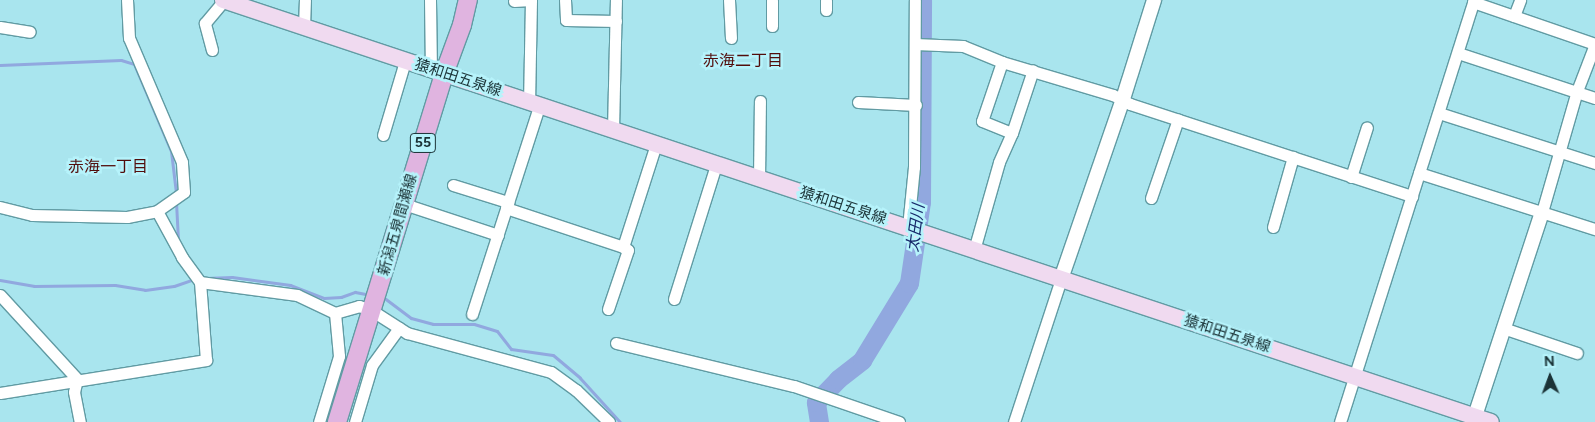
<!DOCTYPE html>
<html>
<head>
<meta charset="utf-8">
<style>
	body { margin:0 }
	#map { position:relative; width:1595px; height:422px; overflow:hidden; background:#a9e5ee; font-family:Figtree,"Noto Sans JP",sans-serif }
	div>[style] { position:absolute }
	.stream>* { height:3px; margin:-1.5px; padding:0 1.5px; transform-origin:1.5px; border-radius:1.5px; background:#91a8df }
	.river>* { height:19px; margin:-9.5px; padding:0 9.5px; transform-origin:9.5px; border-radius:9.5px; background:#91a8df }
	.roads { filter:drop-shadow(1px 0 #619ba3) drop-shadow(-1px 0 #619ba3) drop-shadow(0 1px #619ba3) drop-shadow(0 -1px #619ba3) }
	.minor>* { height:11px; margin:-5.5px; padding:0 5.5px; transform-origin:5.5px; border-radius:5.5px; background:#fff }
	.tertiary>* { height:14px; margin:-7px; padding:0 7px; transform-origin:7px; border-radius:7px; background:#fff }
	.secondary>* { height:16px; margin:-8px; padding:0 8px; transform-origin:8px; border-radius:8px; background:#f0daf0 }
	.primary>* { height:18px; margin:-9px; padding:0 9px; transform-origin:9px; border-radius:9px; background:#e0b4e0 }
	span { translate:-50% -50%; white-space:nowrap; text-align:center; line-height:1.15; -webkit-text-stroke:5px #b6f3fb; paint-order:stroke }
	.shield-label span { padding:1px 4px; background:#b6f3fb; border:1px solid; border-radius:4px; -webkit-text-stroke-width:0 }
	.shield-label { font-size:14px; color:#1b3337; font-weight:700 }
	.street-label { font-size:15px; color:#1b3337 }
	.neighbourhood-label { font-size:16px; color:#520d0c }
	.water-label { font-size:16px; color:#17296a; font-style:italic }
	.north { position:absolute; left:1525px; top:352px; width:50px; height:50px; -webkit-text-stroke:4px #b6f3fb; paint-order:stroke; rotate:358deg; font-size:14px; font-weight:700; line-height:20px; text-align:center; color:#1b3337 }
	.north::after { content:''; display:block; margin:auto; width:18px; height:22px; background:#1b3337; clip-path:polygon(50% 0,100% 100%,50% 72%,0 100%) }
</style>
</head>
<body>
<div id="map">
	<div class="stream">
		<div style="left:0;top:65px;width:121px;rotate:-2.4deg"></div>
		<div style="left:121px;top:60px;width:14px;rotate:17deg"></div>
		<div style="left:134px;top:64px;width:95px;rotate:67deg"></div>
		<div style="left:171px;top:151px;width:42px;rotate:83.2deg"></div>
		<div style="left:176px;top:202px;width:36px;rotate:87deg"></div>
		<div style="left:205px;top:278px;width:27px;rotate:-2deg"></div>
		<div style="left:232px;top:277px;width:59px;rotate:7.9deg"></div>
		<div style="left:290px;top:285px;width:36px;rotate:21deg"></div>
		<div style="left:324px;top:298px;width:17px;rotate:-3deg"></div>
		<div style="left:341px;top:297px;width:15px;rotate:-20deg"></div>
		<div style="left:355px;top:292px;width:16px;rotate:11deg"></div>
		<div style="left:0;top:280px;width:35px;rotate:10deg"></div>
		<div style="left:34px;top:286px;width:81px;rotate:-0.7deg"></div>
		<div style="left:115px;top:285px;width:30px;rotate:9deg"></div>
		<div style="left:145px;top:290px;width:29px;rotate:-8deg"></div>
		<div style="left:174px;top:286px;width:21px;rotate:-19deg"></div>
		<div style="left:383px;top:297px;width:35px;rotate:37deg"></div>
		<div style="left:411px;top:318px;width:23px;rotate:15deg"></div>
		<div style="left:433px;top:324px;width:41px"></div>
		<div style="left:474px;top:324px;width:24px;rotate:17deg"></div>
		<div style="left:497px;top:331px;width:23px;rotate:52deg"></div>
		<div style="left:511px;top:349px;width:42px;rotate:8.1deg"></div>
		<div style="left:553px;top:355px;width:35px;rotate:40deg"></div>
		<div style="left:580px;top:378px;width:59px;rotate:47.7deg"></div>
	</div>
	<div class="river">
		<div style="left:819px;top:422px;width:20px;rotate:-99deg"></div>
		<div style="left:816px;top:402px;width:32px;rotate:-46deg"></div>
		<div style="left:838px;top:379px;width:31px;rotate:-38deg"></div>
		<div style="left:862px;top:360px;width:90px;rotate:-58.6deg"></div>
		<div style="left:909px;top:283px;width:82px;rotate:-81.6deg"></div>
		<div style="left:921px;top:202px;width:202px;rotate:-89.7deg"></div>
	</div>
	<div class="roads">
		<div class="minor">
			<div style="left:430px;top:0;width:69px;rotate:89.2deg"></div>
			<div style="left:565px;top:0;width:20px;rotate:87deg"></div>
			<div style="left:566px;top:20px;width:50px;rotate:1.1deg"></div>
			<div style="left:729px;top:0;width:38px;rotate:87deg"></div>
			<div style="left:772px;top:0;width:26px;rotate:90deg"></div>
			<div style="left:826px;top:0;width:10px;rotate:90deg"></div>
			<div style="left:514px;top:1px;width:17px;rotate:-3deg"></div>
			<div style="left:531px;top:0;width:102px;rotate:91.1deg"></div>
			<div style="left:1473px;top:2px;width:129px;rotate:19deg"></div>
			<div style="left:1514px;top:16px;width:17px;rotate:-69deg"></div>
			<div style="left:0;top:27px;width:30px;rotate:9deg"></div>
			<div style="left:304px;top:27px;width:27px;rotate:-88deg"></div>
			<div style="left:915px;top:44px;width:48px;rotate:2.4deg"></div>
			<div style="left:963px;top:46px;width:42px;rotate:22.3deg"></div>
			<div style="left:1002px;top:62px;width:116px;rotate:16.6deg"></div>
			<div style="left:1113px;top:95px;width:19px;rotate:28deg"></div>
			<div style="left:1130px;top:104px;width:297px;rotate:18.1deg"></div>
			<div style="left:212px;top:50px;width:28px;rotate:-105deg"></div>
			<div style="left:205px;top:23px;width:30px;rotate:-50deg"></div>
			<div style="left:1458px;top:53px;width:144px;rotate:18.2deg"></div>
			<div style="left:1002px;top:62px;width:62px;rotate:108.7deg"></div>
			<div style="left:982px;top:121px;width:32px;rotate:22deg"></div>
			<div style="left:858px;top:102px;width:58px;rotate:3deg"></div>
			<div style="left:1439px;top:113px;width:164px;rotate:17.8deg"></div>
			<div style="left:613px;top:130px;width:130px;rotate:-88.7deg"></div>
			<div style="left:383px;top:135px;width:77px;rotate:-73.4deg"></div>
			<div style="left:1419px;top:173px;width:185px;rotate:17.7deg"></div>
			<div style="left:1351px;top:177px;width:52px;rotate:-72.3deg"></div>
			<div style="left:759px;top:179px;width:78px;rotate:-89.3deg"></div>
			<div style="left:453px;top:185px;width:58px;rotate:17.2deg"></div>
			<div style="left:1151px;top:198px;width:83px;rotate:-71.1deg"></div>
			<div style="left:404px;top:204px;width:99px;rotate:18.3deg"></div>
			<div style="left:0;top:207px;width:33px;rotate:14deg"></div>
			<div style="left:32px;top:215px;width:95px;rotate:1.2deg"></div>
			<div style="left:127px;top:217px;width:31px;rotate:-11deg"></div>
			<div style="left:157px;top:211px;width:33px;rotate:-35deg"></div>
			<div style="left:184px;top:192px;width:30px;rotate:-94deg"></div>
			<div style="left:182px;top:162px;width:135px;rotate:-113.1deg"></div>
			<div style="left:129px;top:38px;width:38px;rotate:-93deg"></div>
			<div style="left:506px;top:208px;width:123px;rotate:18.4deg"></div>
			<div style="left:623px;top:247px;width:108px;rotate:-72.2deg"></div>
			<div style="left:1542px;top:212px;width:126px;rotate:-73.9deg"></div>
			<div style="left:1577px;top:91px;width:50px;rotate:-69deg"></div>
			<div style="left:908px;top:227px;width:60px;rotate:-84.3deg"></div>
			<div style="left:914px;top:167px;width:167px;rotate:-89.7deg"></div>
			<div style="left:1273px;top:227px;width:73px;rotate:-74.1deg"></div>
			<div style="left:974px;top:250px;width:91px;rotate:-74.1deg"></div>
			<div style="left:999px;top:162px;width:32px;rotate:-66deg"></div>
			<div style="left:1012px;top:133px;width:66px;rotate:-71.6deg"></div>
			<div style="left:200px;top:282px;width:98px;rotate:7.6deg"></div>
			<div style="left:297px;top:295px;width:42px;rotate:25.3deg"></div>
			<div style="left:335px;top:313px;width:25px;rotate:-16deg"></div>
			<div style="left:359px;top:306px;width:13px;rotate:18deg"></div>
			<div style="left:371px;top:310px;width:43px;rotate:32.6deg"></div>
			<div style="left:407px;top:333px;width:149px;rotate:15.2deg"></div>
			<div style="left:551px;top:372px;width:31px;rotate:36deg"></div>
			<div style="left:576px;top:390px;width:46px;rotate:44.1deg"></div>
			<div style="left:0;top:295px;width:114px;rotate:47.5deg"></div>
			<div style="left:674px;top:299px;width:140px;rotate:-72.6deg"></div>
			<div style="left:608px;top:309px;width:62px;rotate:-71.3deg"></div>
			<div style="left:628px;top:250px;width:6px;rotate:-149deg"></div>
			<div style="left:472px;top:314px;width:219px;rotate:-72.1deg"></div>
			<div style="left:1503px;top:328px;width:78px;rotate:18.7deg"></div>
			<div style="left:616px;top:343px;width:183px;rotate:13.6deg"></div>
			<div style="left:794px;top:386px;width:111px;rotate:18.9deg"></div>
			<div style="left:77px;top:379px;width:13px;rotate:103deg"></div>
			<div style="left:74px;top:392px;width:31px;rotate:79deg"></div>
			<div style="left:0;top:393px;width:209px;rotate:-9.1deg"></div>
			<div style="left:206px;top:360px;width:78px;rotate:-94.4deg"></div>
			<div style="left:200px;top:282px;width:31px;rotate:-126deg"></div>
			<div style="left:182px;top:257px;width:52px;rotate:-118.5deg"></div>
			<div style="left:319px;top:422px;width:69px;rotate:-73.1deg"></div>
			<div style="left:339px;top:356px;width:43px;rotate:-95.3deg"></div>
			<div style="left:355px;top:422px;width:59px;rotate:-73.4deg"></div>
			<div style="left:372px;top:365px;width:46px;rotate:-53.9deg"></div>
			<div style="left:1014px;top:422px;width:151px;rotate:-71.8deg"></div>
			<div style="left:1340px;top:422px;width:443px;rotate:-72.4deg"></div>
		</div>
		<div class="tertiary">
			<div style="left:1061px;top:279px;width:190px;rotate:-71deg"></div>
			<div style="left:1123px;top:99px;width:104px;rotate:-72.6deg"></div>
			<div style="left:1475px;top:416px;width:215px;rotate:-71.8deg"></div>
		</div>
		<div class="secondary">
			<div style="left:223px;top:0;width:1336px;rotate:18.41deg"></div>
		</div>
		<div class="primary">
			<div style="left:337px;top:422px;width:364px;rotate:-72.9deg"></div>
			<div style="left:444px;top:74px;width:52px;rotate:-69.8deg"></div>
			<div style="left:462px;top:25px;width:26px;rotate:-77deg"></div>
		</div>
	</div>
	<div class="shield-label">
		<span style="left:423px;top:143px">55</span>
	</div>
	<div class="street-label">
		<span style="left:458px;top:78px;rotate:18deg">猿和田五泉線</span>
		<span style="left:843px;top:206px;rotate:18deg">猿和田五泉線</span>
		<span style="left:398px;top:225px;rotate:-74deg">新潟五泉間瀬線</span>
		<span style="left:1227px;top:334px;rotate:18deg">猿和田五泉線</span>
	</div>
	<div class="neighbourhood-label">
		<span style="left:743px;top:61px">赤海二丁目</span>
		<span style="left:108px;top:167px">赤海一丁目</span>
	</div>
	<div class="water-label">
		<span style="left:916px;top:228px;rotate:-82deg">太田川</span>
	</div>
	<div class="north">N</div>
</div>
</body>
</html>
